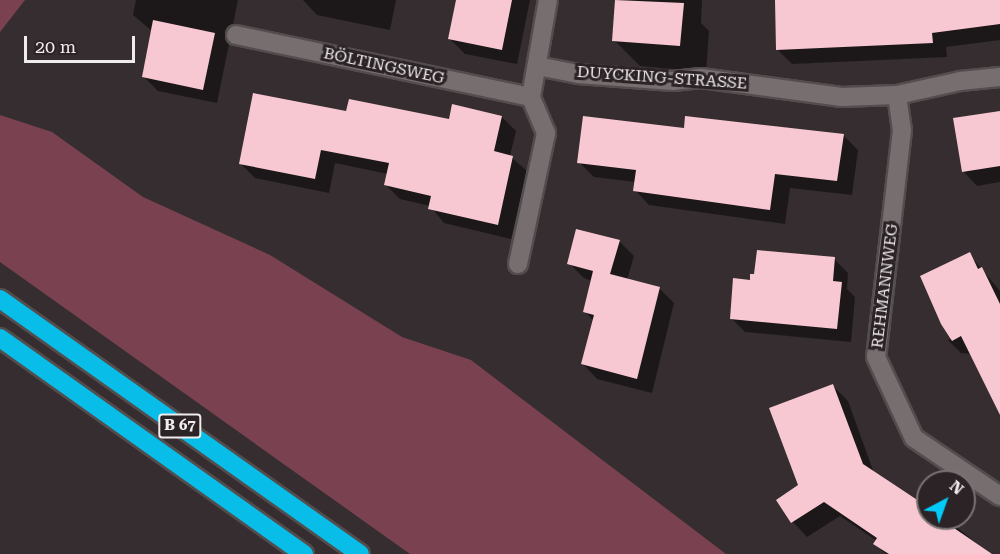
<!DOCTYPE html>
<html>
<head>
<meta charset="utf-8">
<style>
	body { margin:0 }
	#map { position:relative; width:1000px; height:554px; overflow:hidden; background:#352d2f; font-family:"Roboto Serif",serif }
	div>[style] { position:absolute }
	.green>* { inset:0; background:#7a4251 }
	.shadow>* { inset:0; background:#0007 }
	.building>* { inset:0; background:#f8c8d2 }
	.roads { filter:drop-shadow(2px 0 #534d4e) drop-shadow(-2px 0 #534d4e) drop-shadow(0 2px #534d4e) drop-shadow(0 -2px #534d4e) }
	.minor>* { height:18px; margin:-9px; padding:0 9px; transform-origin:9px; border-radius:9px; background:#776e70 }
	.highway>* { height:18px; margin:-9px; padding:0 9px; transform-origin:9px; border-radius:9px; background:#08bee8 }
	span { translate:-50% -50%; white-space:nowrap; text-align:center; line-height:1.15; -webkit-text-stroke:6px #2b2325; paint-order:stroke }
	.shield-label span { padding:2px 4px; background:#2b2325; border:2px solid; border-radius:4px; -webkit-text-stroke-width:0 }
	.shield-label { font-size:15px; color:#f0ebec; font-weight:700 }
	.street-label { font-size:16px; color:#f0ebec }
	.north { position:absolute; left:916px; top:470px; width:60px; height:60px; box-sizing:border-box; background:#2b2325; border:2px solid #7a7375; border-radius:50%; rotate:41deg; font-size:16px; font-weight:700; line-height:24px; text-align:center; color:#f0ebec }
	.north::after { content:''; display:block; margin:auto; width:21px; height:27px; background:#00cbf9; clip-path:polygon(50% 0,100% 100%,50% 72%,0 100%) }
	.scale { position:absolute; left:24px; top:36px; width:111px; height:27px; box-sizing:border-box; border:3px solid #f0ebec; border-top:0; padding-left:8px; font-size:18px; line-height:21px; white-space:nowrap; color:#f0ebec; -webkit-text-stroke:4px #2b2325; paint-order:stroke }
</style>
</head>
<body>
<div id="map">
	<div class="green">
		<div style="clip-path:polygon(0 0,25px 0,0 32px)"></div>
		<div style="clip-path:polygon(0 115px,52px 132px,143px 197px,270px 255px,402px 337px,471px 360px,726px 554px,410px 554px,0 262px)"></div>
	</div>
	<div class="shadow">
		<div style="clip-path:polygon(136px 0,238px 0,217px 103px,158px 91px,143px 76px,152px 31px,133px 15px)"></div>
		<div style="clip-path:polygon(303px 0,396px 0,390px 30px,317px 15px)"></div>
		<div style="clip-path:polygon(458px 0,530px 0,517px 64px,465px 54px,450px 39px)"></div>
		<div style="clip-path:polygon(617px 0,702px 0,701px 23px,709px 31px,706px 72px,640px 66px,614px 40px)"></div>
		<div style="clip-path:polygon(777px 0,1000px 0,1000px 40px,946px 47px,947px 57px,792px 64px,777px 49px)"></div>
		<div style="clip-path:polygon(348px 112px,450px 120px,502px 117px,516px 131px,510px 156px,527px 171px,511px 239px,444px 223px,430px 206px,400px 199px,386px 185px,388px 174px,335px 163px,329px 193px,255px 178px,241px 164px)"></div>
		<div style="clip-path:polygon(1000px 112px,1000px 182px,977px 186px,963px 171px)"></div>
		<div style="clip-path:polygon(685px 130px,843px 135px,858px 150px,852px 195px,790px 188px,785px 224px,649px 205px,635px 190px,636px 182px,594px 177px,579px 162px)"></div>
		<div style="clip-path:polygon(619px 241px,634px 256px,627px 280px,659px 288px,674px 303px,652px 393px,597px 379px,583px 364px,594px 321px,584px 311px,592px 281px,584px 278px,569px 263px)"></div>
		<div style="clip-path:polygon(969px 254px,1000px 291px,1000px 412px,971px 354px,961px 353px,948px 340px,952px 338px)"></div>
		<div style="clip-path:polygon(834px 259px,848px 273px,847px 289px,855px 297px,851px 342px,745px 332px,731px 318px,751px 282px)"></div>
		<div style="clip-path:polygon(833px 386px,848px 401px,874px 473px,928px 506px,928px 518px,945px 518px,990px 554px,886px 554px,875px 544px,877px 541px,840px 516px,807px 537px,793px 522px,800px 485px)"></div>
	</div>
	<div class="building">
		<div style="clip-path:polygon(456px 0,512px 0,502px 50px,448px 39px)"></div>
		<div style="clip-path:polygon(615px 0,684px 3px,680px 46px,612px 41px)"></div>
		<div style="clip-path:polygon(775px 0,1000px 0,1000px 24px,932px 33px,933px 43px,776px 50px)"></div>
		<div style="clip-path:polygon(153px 20px,215px 33px,203px 90px,142px 77px)"></div>
		<div style="clip-path:polygon(253px 93px,346px 111px,349px 99px,449px 119px,452px 104px,502px 116px,494px 151px,513px 156px,498px 225px,428px 209px,431px 196px,384px 185px,389px 163px,321px 150px,315px 179px,239px 164px)"></div>
		<div style="clip-path:polygon(1000px 111px,1000px 166px,962px 172px,953px 118px)"></div>
		<div style="clip-path:polygon(583px 116px,684px 128px,685px 116px,844px 134px,837px 181px,775px 174px,770px 210px,633px 191px,636px 170px,577px 163px)"></div>
		<div style="clip-path:polygon(576px 229px,620px 240px,610px 274px,660px 287px,637px 379px,581px 364px,594px 315px,583px 312px,593px 271px,567px 264px)"></div>
		<div style="clip-path:polygon(757px 250px,835px 257px,833px 281px,842px 282px,837px 329px,730px 319px,733px 278px,750px 280px,750px 274px,754px 274px)"></div>
		<div style="clip-path:polygon(970px 252px,978px 269px,982px 267px,1000px 304px,1000px 415px,961px 336px,952px 341px,941px 324px,920px 276px)"></div>
		<div style="clip-path:polygon(833px 384px,863px 464px,928px 507px,928px 518px,945px 518px,953px 523px,951px 526px,992px 554px,889px 554px,873px 544px,877px 538px,824px 502px,791px 523px,776px 500px,798px 485px,769px 408px)"></div>
	</div>
	<div class="roads">
		<div class="minor">
			<div style="left:236px;top:35px;width:301px;rotate:11.9deg"></div>
			<div style="left:537px;top:66px;width:42px;rotate:11deg"></div>
			<div style="left:578px;top:74px;width:95px;rotate:4.2deg"></div>
			<div style="left:673px;top:81px;width:28px;rotate:-6deg"></div>
			<div style="left:701px;top:78px;width:142px;rotate:7.7deg"></div>
			<div style="left:842px;top:97px;width:55px;rotate:-2.1deg"></div>
			<div style="left:897px;top:95px;width:65px;rotate:-12.5deg"></div>
			<div style="left:960px;top:81px;width:40px;rotate:-5.7deg"></div>
			<div style="left:897px;top:95px;width:35px;rotate:82deg"></div>
			<div style="left:902px;top:130px;width:228px;rotate:96.5deg"></div>
			<div style="left:876px;top:357px;width:89px;rotate:64.9deg"></div>
			<div style="left:914px;top:438px;width:104px;rotate:34deg"></div>
			<div style="left:518px;top:264px;width:134px;rotate:-77.9deg"></div>
			<div style="left:546px;top:133px;width:39px;rotate:-113deg"></div>
			<div style="left:531px;top:97px;width:98px;rotate:-80.1deg"></div>
		</div>
		<div class="highway">
			<div style="left:0;top:299px;width:441px;rotate:35.3deg"></div>
			<div style="left:0;top:338px;width:373px;rotate:35.4deg"></div>
		</div>
	</div>
	<div class="shield-label">
		<span style="left:180px;top:426px">B 67</span>
	</div>
	<div class="street-label">
		<span style="left:384px;top:66px;rotate:12deg">BÖLTINGSWEG</span>
		<span style="left:662px;top:78px;rotate:4deg">DUYCKING-STRASSE</span>
		<span style="left:885px;top:286px;rotate:-83deg">REHMANNWEG</span>
	</div>
	<div class="north">N</div>
	<div class="scale">20 m</div>
</div>
</body>
</html>
